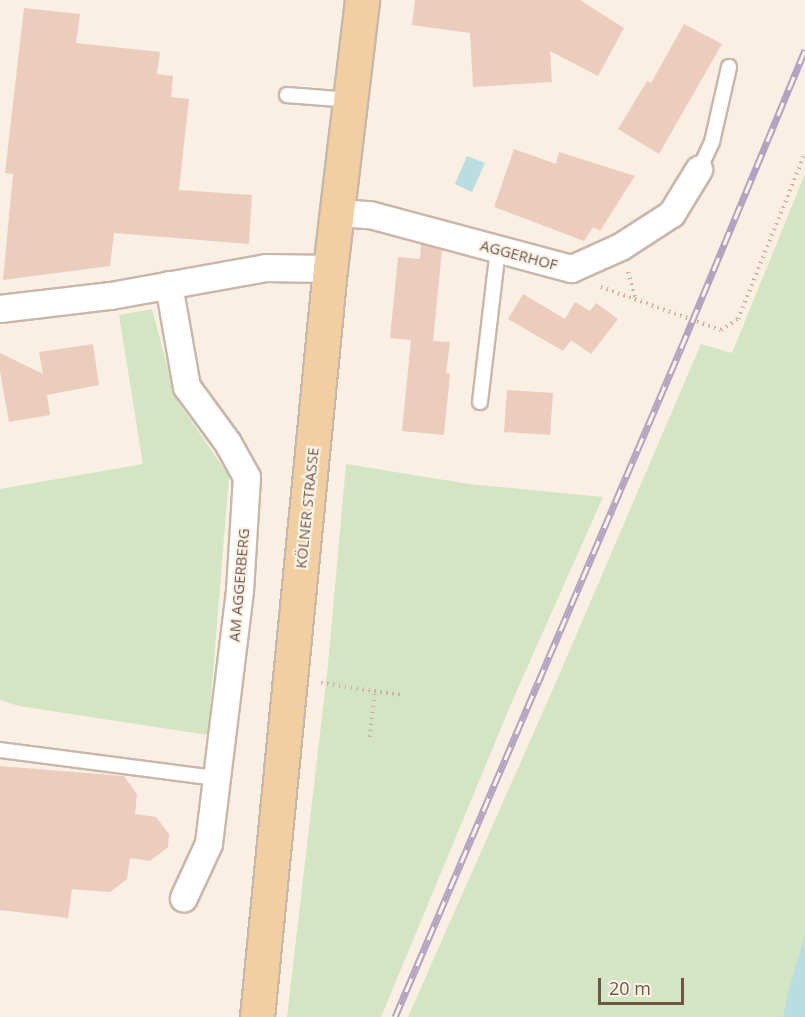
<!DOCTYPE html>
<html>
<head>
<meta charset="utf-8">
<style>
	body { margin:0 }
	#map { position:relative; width:805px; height:1017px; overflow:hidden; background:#f9efe3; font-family:"Open Sans",sans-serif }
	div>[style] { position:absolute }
	.green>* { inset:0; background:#d3e5c3 }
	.water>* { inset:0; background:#b9dde1 }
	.building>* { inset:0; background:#eccdbd }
	.path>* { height:4px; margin-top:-2px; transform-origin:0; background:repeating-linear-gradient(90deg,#d0b1a1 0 1.5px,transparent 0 6px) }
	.roads { filter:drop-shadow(2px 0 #c9b7aa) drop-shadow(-2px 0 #c9b7aa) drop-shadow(0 2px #c9b7aa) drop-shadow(0 -2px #c9b7aa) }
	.service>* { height:14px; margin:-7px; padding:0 7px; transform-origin:7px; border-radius:7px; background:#fff }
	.minor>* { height:26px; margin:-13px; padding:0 13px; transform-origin:13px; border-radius:13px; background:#fff }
	.primary>* { height:33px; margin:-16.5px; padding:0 16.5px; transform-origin:16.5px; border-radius:16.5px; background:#f2cfa1 }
	.rail>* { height:7px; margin-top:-3.5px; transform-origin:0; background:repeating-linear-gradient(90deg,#fdf4e8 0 14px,#b2a3c1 0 28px); box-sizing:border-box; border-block:2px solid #b2a3c1 }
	span { translate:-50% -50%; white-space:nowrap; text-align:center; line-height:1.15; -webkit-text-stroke:4.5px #fdf4e8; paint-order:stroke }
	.street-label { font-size:15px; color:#6f564b }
	.scale { position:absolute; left:598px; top:978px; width:86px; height:27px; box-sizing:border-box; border:3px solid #6f564b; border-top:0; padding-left:8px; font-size:18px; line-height:21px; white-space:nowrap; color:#6f564b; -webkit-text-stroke:4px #fdf4e8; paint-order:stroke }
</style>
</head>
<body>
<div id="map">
	<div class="green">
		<div style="clip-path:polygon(805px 174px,805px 1017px,408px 1017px,557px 680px,701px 344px,732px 353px)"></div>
		<div style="clip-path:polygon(152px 309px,176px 399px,229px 476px,208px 735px,19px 706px,0 700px,0 489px,143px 464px,119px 315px)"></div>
		<div style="clip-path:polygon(346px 464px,469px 484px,603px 497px,514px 697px,381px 1017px,287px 1017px,328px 665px)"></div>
	</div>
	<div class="water">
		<div style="clip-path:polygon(467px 156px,485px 163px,472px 192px,455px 184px)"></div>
		<div style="clip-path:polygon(805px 935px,805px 1017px,783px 1017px,789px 989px)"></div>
	</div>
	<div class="building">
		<div style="clip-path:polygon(415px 0,580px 0,624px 28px,598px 76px,550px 51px,552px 82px,473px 87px,470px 33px,412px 25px)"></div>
		<div style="clip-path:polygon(24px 8px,80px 14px,76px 43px,160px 52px,157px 74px,173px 76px,171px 97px,189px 99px,179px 190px,252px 195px,249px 244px,114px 233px,110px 266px,3px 280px,13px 174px,5px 173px)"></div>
		<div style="clip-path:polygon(684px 24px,722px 44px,659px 154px,618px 129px,647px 81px,651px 83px)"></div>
		<div style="clip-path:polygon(514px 149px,556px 164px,559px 152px,635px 176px,600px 231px,593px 227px,584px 241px,494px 207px)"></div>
		<div style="clip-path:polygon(421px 244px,442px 250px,433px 341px,450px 342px,446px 373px,450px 374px,444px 435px,402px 431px,411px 340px,390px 338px,398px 257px,420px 259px)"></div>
		<div style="clip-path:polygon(523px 294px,565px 319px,575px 302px,590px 311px,596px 303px,618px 319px,591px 354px,571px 340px,563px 351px,508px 319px)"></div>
		<div style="clip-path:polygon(93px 344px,99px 385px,47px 395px,50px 415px,9px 422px,0 371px,0 353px,43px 374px,39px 352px)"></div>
		<div style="clip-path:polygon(507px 390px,553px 393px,550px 435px,504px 432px)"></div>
		<div style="clip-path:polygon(0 766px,124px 776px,137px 794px,135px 814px,156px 817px,169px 834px,168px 847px,150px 861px,130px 858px,127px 879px,110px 892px,72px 889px,68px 918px,0 910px)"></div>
	</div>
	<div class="path">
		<div style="left:628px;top:272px;width:26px;rotate:74deg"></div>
		<div style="left:601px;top:287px;width:127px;rotate:19.7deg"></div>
		<div style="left:721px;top:330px;width:20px;rotate:-33deg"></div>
		<div style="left:738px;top:319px;width:179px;rotate:-68deg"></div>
		<div style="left:321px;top:683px;width:82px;rotate:8.4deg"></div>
		<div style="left:370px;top:737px;width:46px;rotate:-83.8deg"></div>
	</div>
	<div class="roads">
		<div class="service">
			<div style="left:287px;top:95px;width:63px;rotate:4.5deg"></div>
			<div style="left:699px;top:170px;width:31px;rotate:-65deg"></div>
			<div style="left:712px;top:142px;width:77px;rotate:-77.2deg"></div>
			<div style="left:480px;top:402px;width:154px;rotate:-83.3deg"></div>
			<div style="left:0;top:750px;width:219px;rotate:7.4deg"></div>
		</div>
		<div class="minor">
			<div style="left:338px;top:213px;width:32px;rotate:4deg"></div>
			<div style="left:370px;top:215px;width:209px;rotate:15deg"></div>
			<div style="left:572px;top:269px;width:54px;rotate:-24.2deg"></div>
			<div style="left:621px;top:247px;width:61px;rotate:-32.9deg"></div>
			<div style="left:672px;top:214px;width:52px;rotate:-58.5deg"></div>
			<div style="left:169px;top:285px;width:104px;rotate:80deg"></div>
			<div style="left:187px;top:387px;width:69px;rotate:53.8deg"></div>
			<div style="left:228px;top:443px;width:39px;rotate:61deg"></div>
			<div style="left:247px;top:477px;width:114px;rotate:93.5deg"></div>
			<div style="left:240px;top:591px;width:255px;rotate:97deg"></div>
			<div style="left:209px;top:844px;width:60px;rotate:114.8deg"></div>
			<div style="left:0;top:309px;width:112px;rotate:-6.7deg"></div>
			<div style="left:111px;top:296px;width:158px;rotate:-10.2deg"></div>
			<div style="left:266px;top:268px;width:64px;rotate:0.9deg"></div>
		</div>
		<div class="primary">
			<div style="left:257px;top:1017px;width:752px;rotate:-84.43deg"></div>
			<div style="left:330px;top:269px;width:271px;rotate:-83.2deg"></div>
		</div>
	</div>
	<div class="rail">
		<div style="left:395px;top:1017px;width:728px;rotate:-66.85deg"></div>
		<div style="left:681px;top:348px;width:323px;rotate:-67.4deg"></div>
	</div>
	<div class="street-label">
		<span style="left:519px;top:255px;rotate:15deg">AGGERHOF</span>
		<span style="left:307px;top:508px;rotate:-84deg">KÖLNER STRASSE</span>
		<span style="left:239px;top:585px;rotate:-85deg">AM AGGERBERG</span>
	</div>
	<div class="scale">20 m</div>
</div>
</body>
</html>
